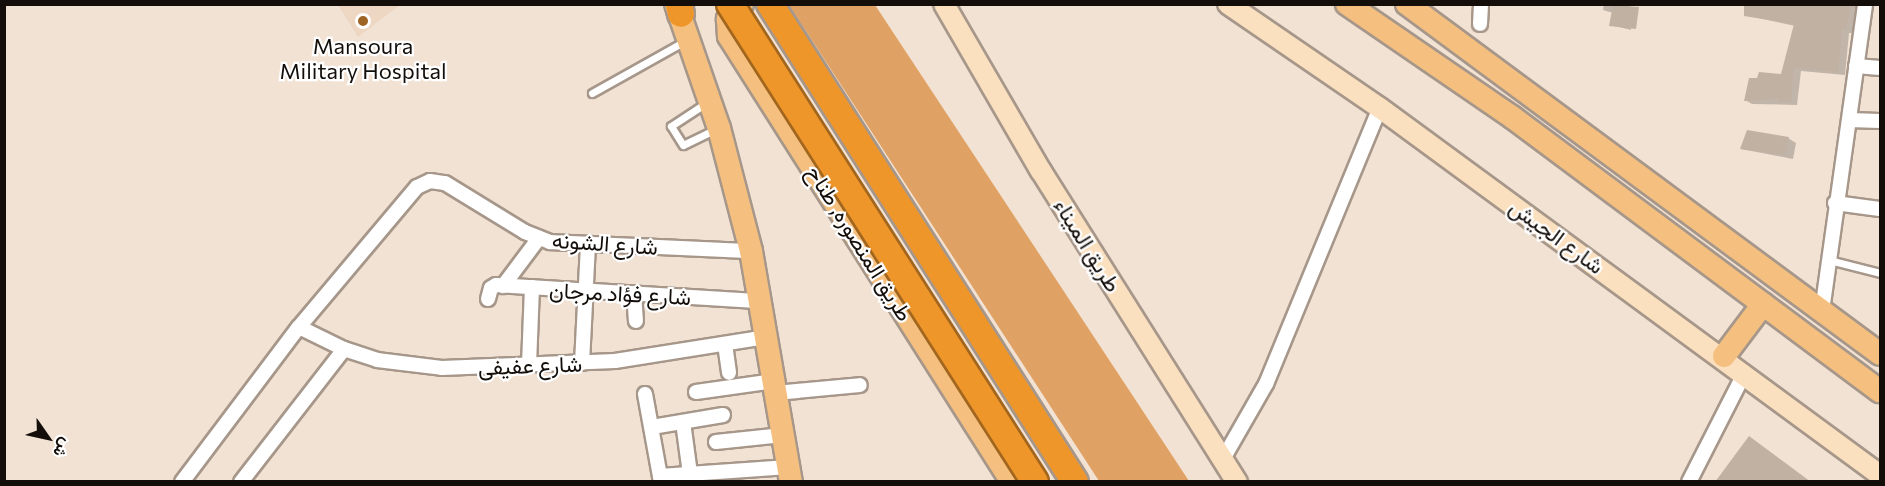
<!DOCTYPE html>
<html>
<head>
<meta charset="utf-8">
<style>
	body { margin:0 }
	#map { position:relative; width:1885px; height:486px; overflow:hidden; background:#f2e2d4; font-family:Commissioner,Vazirmatn,sans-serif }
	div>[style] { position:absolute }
	.built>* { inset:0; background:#edd7c3 }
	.water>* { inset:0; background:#e0a264 }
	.shadow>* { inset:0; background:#0003 }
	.building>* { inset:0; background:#c0b1a3 }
	.roads { filter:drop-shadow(2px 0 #a6978a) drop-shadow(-2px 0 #a6978a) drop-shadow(0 2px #a6978a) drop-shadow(0 -2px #a6978a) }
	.lane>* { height:7px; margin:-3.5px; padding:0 3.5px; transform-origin:3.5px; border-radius:3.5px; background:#fff }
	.street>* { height:14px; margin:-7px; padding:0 7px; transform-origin:7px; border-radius:7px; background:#fff }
	.secondary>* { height:20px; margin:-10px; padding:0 10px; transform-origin:10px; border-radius:10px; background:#fae0bf }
	.primary>* { height:22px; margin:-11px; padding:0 11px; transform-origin:11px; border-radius:11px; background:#f5c07f }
	.highway>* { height:26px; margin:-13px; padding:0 13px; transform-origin:13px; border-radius:13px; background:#ef962a }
	.bridges { filter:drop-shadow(2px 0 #a2661e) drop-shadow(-2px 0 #a2661e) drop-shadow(0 2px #a2661e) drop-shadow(0 -2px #a2661e) }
	.highway-bridge>* { height:26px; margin:-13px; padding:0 13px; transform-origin:13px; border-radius:13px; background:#ef962a }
	.dots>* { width:16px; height:16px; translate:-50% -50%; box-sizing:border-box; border:3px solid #fff; border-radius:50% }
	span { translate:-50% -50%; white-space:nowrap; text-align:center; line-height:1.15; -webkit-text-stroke:4.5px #fff; paint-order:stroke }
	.poi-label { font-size:22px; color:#130e09 }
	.street-label { font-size:22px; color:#130e09 }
	.frame { position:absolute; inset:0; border:6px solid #130e09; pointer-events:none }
	.north { position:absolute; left:18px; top:408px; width:60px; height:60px; -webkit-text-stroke:4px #fff; paint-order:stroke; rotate:124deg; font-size:16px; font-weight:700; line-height:24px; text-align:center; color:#130e09 }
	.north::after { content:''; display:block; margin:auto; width:21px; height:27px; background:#130e09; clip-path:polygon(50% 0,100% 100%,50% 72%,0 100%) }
</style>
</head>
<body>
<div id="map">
	<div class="built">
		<div style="clip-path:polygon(338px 5px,400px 5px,358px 37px)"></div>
	</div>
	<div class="water">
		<div style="clip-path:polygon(789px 5px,875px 5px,1189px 481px,1099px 481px)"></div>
	</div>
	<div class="shadow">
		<div style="clip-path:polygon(1604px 4px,1630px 4px,1631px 30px,1611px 25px,1613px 13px,1603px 10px)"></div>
		<div style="clip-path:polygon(1823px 4px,1859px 6px,1853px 33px,1849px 33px,1845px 75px,1801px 71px,1797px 105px,1752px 104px,1745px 100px,1782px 76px,1795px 26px,1745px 15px)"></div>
		<div style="clip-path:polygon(1788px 138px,1796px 143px,1793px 159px,1741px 149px)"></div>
	</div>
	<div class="building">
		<div style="clip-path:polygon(1744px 4px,1851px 4px,1846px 30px,1842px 30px,1838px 72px,1794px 68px,1791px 102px,1778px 102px,1779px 98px,1744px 101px,1749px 78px,1757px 78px,1759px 72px,1781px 74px,1794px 24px,1744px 16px)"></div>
		<div style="clip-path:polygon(1613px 5px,1639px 7px,1636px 29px,1609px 26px)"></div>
		<div style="clip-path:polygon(1747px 130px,1789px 137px,1785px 155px,1740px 149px)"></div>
		<div style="clip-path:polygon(1749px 436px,1811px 482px,1715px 482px)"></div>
	</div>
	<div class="roads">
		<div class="lane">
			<div style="left:592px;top:93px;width:107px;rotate:-29.2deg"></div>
			<div style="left:706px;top:103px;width:42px;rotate:146.7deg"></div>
			<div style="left:671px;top:126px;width:22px;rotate:58deg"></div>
			<div style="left:683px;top:145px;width:37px;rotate:-26deg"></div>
			<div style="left:1829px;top:260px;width:53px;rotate:14.3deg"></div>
		</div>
		<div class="street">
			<div style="left:1480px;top:24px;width:20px;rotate:-87deg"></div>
			<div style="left:1856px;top:66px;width:24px;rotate:5deg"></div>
			<div style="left:1849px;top:120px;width:31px;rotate:2deg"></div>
			<div style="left:1835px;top:203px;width:45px;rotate:7.6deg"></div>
			<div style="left:503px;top:286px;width:60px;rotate:-53.1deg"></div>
			<div style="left:634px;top:293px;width:28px;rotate:86deg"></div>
			<div style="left:488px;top:299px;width:11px;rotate:-75deg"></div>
			<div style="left:491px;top:288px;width:6px;rotate:-31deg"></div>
			<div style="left:496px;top:285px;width:265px;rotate:3.5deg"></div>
			<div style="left:1822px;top:311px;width:310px;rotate:-82deg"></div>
			<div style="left:299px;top:327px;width:50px;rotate:26.1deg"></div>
			<div style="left:344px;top:349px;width:35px;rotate:18deg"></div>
			<div style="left:377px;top:360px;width:65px;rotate:7deg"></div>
			<div style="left:442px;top:368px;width:173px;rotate:-2.3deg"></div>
			<div style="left:615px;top:361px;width:154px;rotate:-9deg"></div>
			<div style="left:725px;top:344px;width:29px;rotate:82deg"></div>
			<div style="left:582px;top:363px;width:119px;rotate:-87.1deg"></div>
			<div style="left:529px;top:365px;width:78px;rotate:-87.8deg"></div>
			<div style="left:696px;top:392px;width:79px;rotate:-8deg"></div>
			<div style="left:776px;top:393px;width:84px;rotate:-5.4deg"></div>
			<div style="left:645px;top:394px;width:89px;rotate:79.7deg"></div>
			<div style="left:683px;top:422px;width:52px;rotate:82.3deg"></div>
			<div style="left:652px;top:427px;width:72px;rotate:-9.6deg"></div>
			<div style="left:716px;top:442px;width:67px;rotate:-6deg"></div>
			<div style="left:1223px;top:459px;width:86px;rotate:-60.2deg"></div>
			<div style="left:1266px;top:384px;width:299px;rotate:-67.6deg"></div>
			<div style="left:660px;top:476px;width:129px;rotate:-4deg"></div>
			<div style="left:182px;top:482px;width:194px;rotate:-53deg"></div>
			<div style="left:299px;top:327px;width:183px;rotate:-49.9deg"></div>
			<div style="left:417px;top:187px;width:14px;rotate:-25deg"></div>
			<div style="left:430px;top:181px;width:15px;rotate:8deg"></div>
			<div style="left:445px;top:183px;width:94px;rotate:31.5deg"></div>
			<div style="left:525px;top:232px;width:27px;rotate:22deg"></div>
			<div style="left:550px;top:242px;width:201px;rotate:2.6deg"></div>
			<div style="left:241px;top:482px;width:168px;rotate:-52.2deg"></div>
			<div style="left:1689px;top:482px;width:123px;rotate:-63deg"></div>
		</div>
		<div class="secondary">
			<div style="left:944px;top:4px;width:193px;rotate:59.9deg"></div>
			<div style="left:1041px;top:171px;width:368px;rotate:57.8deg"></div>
			<div style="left:1228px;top:4px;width:184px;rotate:34.4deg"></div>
			<div style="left:1380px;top:108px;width:620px;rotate:36.28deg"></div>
		</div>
		<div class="primary">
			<div style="left:676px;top:4px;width:131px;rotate:70.9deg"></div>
			<div style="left:719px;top:128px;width:127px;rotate:75.4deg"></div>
			<div style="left:751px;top:251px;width:234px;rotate:80.2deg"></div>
			<div style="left:742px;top:4px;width:21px;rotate:133deg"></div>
			<div style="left:728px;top:19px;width:17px;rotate:87deg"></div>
			<div style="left:729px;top:36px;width:528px;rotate:57.6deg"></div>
			<div style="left:1347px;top:4px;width:200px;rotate:34.4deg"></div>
			<div style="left:1512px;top:117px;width:459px;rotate:36.7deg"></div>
			<div style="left:1407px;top:4px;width:588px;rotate:36.5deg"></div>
			<div style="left:1724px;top:356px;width:65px;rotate:-53.1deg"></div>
		</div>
		<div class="highway">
			<div style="left:679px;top:4px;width:10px;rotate:79deg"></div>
			<div style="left:770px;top:4px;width:567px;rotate:57.46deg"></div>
		</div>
	</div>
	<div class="bridges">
		<div class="highway-bridge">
			<div style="left:730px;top:4px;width:567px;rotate:57.46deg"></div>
		</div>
	</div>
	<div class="dots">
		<div style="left:363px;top:21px;background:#9e6423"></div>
	</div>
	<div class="poi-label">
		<span style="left:363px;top:58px">Mansoura<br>Military Hospital</span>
	</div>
	<div class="street-label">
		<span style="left:1557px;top:236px;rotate:36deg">شارع الجيش</span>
		<span style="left:605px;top:243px;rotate:4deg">شارع الشونه</span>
		<span style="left:860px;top:243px;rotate:58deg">طريق المنصوره, طناح</span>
		<span style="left:1088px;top:245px;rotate:58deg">طريق الميناء</span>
		<span style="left:620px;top:293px;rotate:3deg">شارع فؤاد مرجان</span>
		<span style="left:530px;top:365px;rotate:-2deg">شارع عفيفى</span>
	</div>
	<div class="frame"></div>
	<div class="north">ش</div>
</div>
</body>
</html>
